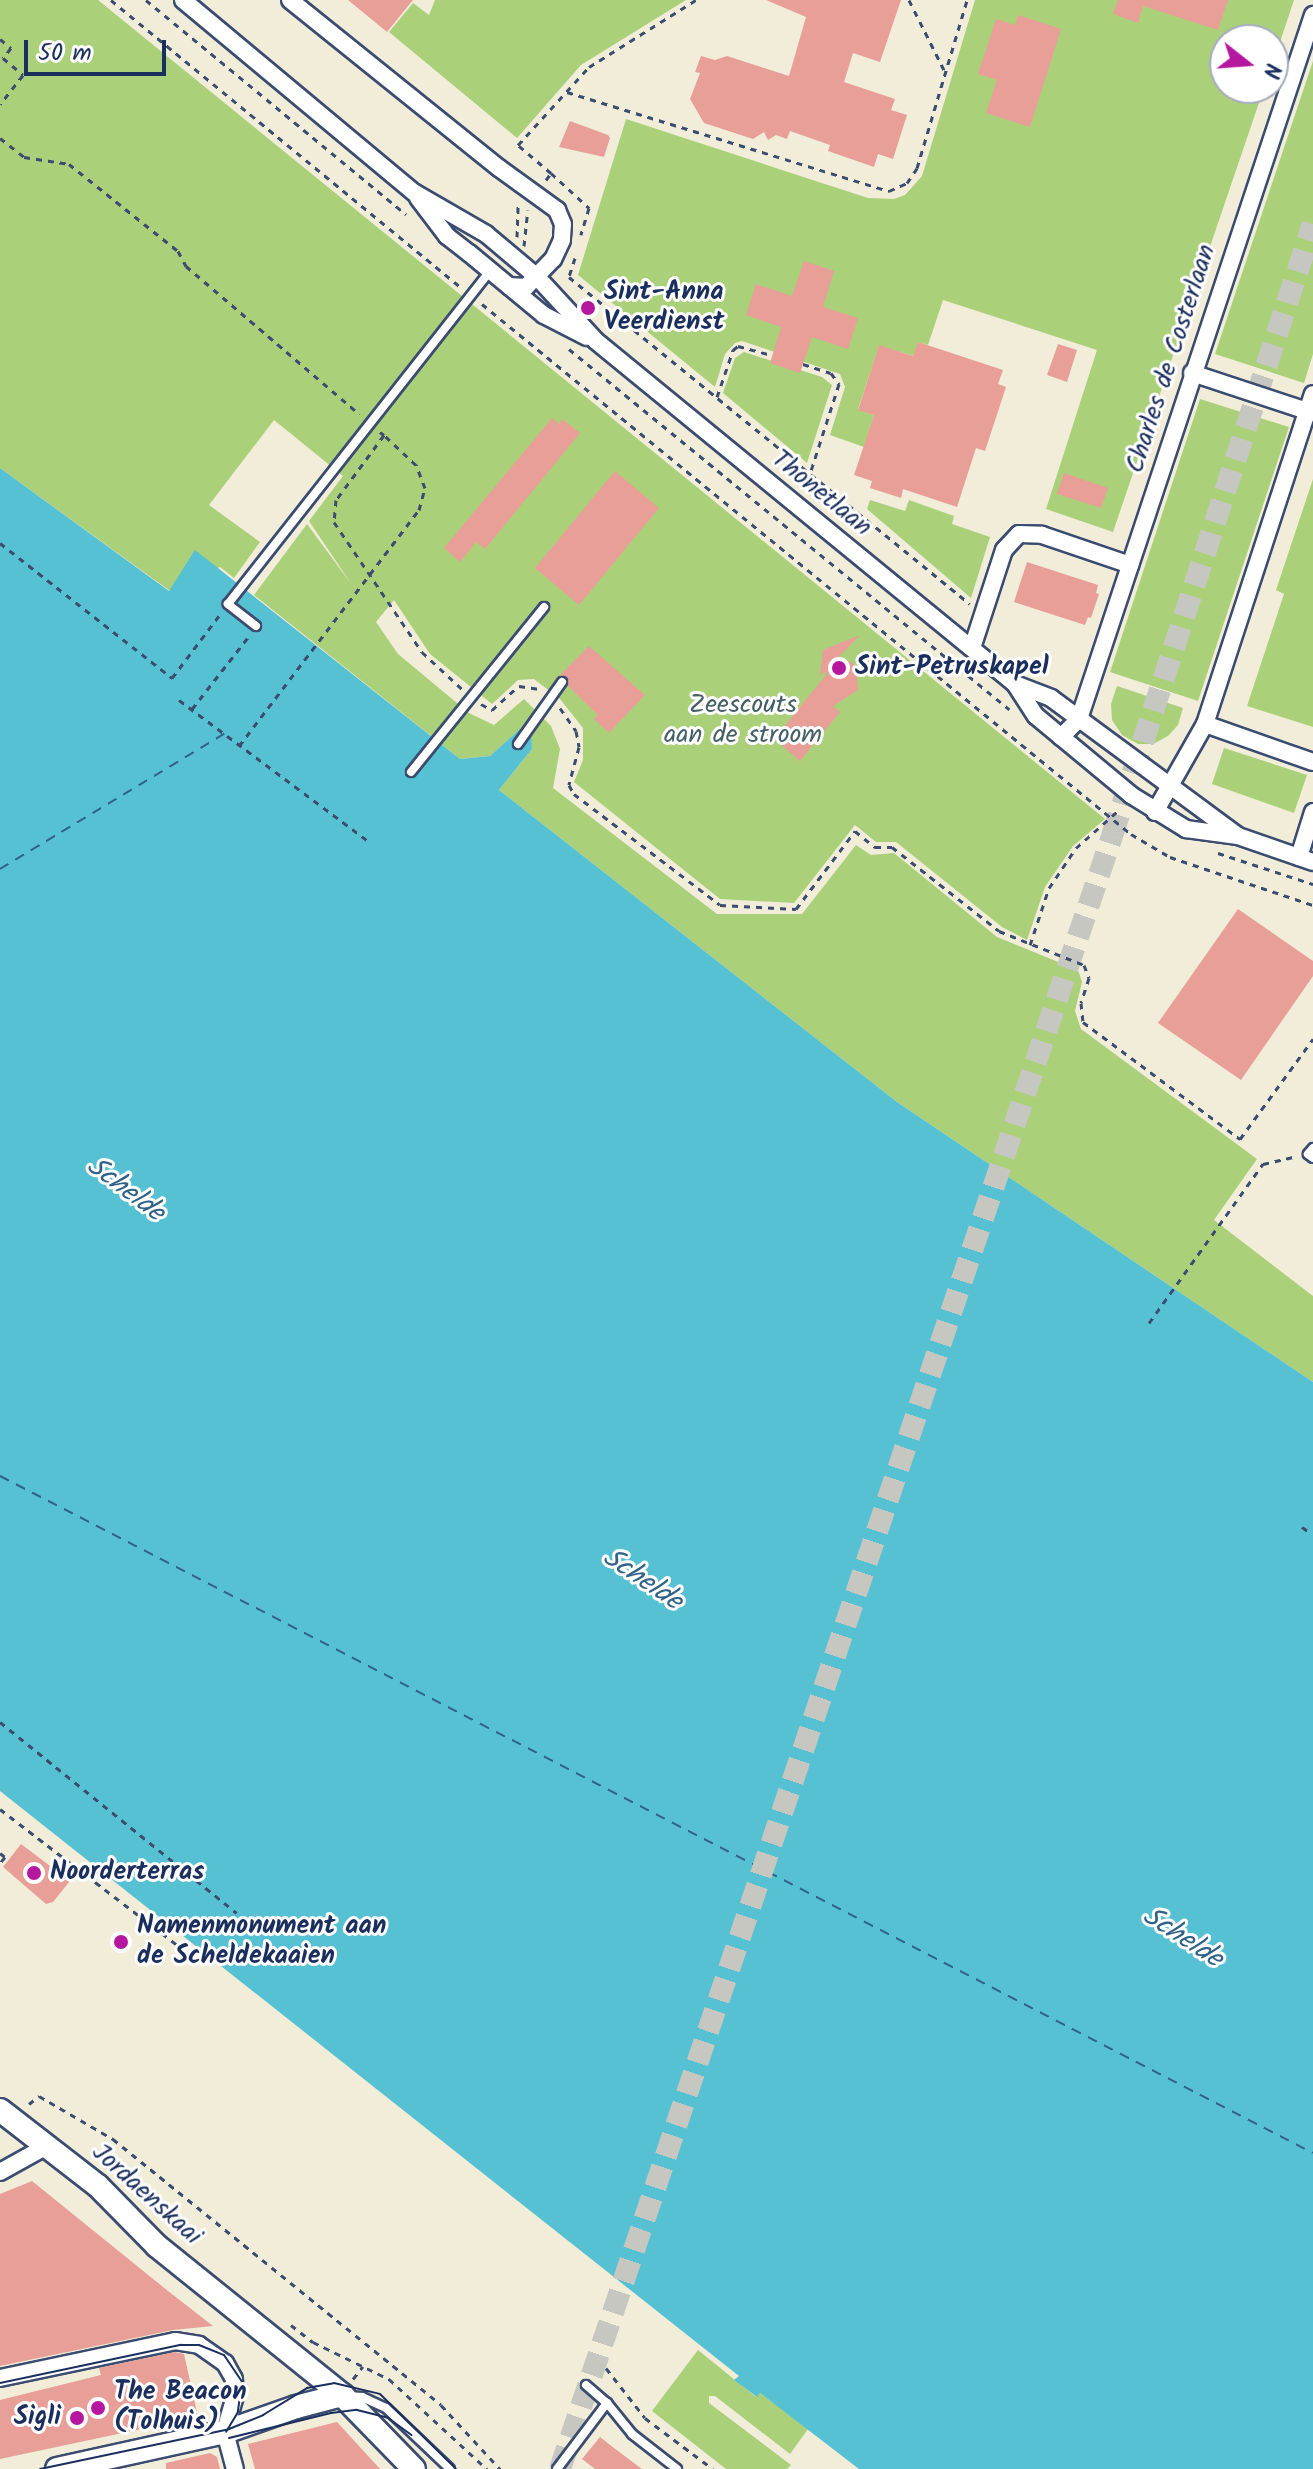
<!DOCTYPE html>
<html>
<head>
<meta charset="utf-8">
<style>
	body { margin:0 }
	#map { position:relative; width:1313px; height:2469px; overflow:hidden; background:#f1edd9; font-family:Kalam,sans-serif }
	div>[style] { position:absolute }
	.green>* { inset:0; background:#abd07a }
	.water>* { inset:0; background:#57c1d4 }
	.ferry>* { height:2px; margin-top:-1px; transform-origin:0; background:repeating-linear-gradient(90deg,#306287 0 10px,transparent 0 18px) }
	.building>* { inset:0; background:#e79f98 }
	.secondary-tunnel>* { height:22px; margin-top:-11px; transform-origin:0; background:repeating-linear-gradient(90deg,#c6c7c0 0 22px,transparent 0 33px) }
	.path>* { height:3px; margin-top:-1.5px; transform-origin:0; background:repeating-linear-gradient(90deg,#3b4c70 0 6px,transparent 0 12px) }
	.roads { filter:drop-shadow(2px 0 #3b4c70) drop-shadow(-2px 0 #3b4c70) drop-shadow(0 2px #3b4c70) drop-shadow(0 -2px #3b4c70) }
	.lane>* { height:8px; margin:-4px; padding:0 4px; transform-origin:4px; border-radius:4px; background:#fff }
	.street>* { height:16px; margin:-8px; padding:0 8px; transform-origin:8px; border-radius:8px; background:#fff }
	.secondary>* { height:22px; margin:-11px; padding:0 11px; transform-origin:11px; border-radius:11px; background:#fff }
	.tram>* { height:2px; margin:-1px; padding:0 1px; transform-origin:1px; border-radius:1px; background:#1b2f5e }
	.dots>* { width:22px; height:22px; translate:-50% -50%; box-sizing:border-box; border:4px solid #fff; border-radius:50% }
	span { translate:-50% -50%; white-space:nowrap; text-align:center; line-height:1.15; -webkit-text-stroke:6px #fff; paint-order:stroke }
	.poi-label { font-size:26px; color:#1b2f5e; font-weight:700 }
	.left { translate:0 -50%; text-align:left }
	.right { translate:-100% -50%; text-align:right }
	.street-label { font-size:26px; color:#1b2f5e }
	.park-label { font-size:26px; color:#465f66 }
	.water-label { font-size:28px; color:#306287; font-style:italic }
	.north { position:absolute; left:1209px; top:24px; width:80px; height:80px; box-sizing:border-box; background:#fff; border:2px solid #a4acbf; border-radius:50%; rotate:107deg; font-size:22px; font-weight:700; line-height:32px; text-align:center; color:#1b2f5e }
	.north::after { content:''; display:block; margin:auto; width:28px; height:36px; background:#b5179e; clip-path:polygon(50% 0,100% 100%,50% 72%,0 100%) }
	.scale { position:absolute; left:24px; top:40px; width:142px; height:36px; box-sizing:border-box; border:4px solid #1b2f5e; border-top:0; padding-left:10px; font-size:24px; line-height:28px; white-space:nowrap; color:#1b2f5e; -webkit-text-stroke:6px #fff; paint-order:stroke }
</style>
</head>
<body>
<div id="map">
	<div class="green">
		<div style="clip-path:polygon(0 0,98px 0,1105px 819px,1073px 846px,1045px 887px,1027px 940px,1002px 927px,896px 842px,876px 842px,855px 825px,794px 903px,720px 899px,574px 782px,583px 760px,583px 728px,560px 699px,534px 679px,518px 680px,492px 704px,430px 654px,394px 600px,376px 622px,398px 654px,469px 713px,494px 725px,524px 699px,551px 726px,560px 749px,553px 788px,717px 914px,802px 914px,856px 845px,871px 855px,894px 853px,997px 937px,1078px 970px,1082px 982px,1075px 1011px,1081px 1029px,1257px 1159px,1214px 1220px,1313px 1296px,1313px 1382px,897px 1102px,499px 790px,532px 749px,530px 720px,490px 756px,460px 759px,254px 595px,307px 524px,352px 585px,309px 521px,343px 476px,274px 420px,209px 505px,260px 542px,234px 578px,220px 567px,170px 591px,0 468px)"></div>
		<div style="clip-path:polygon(435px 0,686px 0,581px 65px,517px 138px,389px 32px,413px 3px,429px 15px)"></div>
		<div style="clip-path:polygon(975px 0,1294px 0,1273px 63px,1273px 40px,1225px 40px,1225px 88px,1264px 88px,1113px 532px,1046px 509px,1097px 350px,943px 300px,928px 345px,918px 342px,914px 356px,879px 346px,858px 409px,874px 415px,864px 447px,830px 435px,845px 387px,840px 374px,742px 341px,735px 343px,725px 354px,715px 387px,578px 275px,626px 119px,868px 198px,894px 199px,905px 195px,922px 176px)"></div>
		<div style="clip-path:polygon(1313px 61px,1313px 354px,1304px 383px,1215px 354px)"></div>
		<div style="clip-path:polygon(744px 352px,822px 377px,832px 385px,807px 463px,723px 393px,735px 358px)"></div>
		<div style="clip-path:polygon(1200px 399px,1289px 427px,1198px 701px,1110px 672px)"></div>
		<div style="clip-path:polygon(1313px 479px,1313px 727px,1247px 706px,1284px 594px,1276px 590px)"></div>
		<div style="clip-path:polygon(870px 500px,905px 511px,909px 500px,954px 516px,952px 524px,990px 537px,971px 598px,867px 509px)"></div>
		<div style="clip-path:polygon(1117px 686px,1183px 708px,1178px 725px,1168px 736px,1153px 744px,1138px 744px,1122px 735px,1112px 720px,1111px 704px)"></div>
		<div style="clip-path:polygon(1224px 748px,1307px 775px,1294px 813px,1212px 784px)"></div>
		<div style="clip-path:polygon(698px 2350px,756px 2397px,760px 2393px,808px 2429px,790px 2454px,715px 2396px,709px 2396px,709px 2403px,791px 2465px,787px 2469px,726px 2469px,652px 2411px)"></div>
	</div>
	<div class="water">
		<div style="clip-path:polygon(0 468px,169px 591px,195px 550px,460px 759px,490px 756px,531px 719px,532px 749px,499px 790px,897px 1102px,1313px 1382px,1313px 2469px,859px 2469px,760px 2393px,757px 2397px,734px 2380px,739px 2376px,0 1791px)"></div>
	</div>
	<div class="ferry">
		<div style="left:0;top:869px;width:262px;rotate:-31.1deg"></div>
		<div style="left:0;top:1476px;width:1477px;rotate:27.28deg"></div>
	</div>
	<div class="building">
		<div style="clip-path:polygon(348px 0,413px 0,387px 32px)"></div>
		<div style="clip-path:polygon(766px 0,901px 0,880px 62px,853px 53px,844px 82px,895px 99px,891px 110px,907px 115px,893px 159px,878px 154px,874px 167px,828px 151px,830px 145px,790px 131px,787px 139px,776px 135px,768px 140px,764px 132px,753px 139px,704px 123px,690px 99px,700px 73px,695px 72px,701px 56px,715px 60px,727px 56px,789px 76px,806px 17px)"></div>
		<div style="clip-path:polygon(1118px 0,1228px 0,1218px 30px,1143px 6px,1138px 23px,1113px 14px)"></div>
		<div style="clip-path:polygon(1018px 15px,1061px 29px,1030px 127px,986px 113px,997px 80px,978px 74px,996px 19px,1015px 25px)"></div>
		<div style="clip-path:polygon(570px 121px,608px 135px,610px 138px,604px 157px,559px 147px)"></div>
		<div style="clip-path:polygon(804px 261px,834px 271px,823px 307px,858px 318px,848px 349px,812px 337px,800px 373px,770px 363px,781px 327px,746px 315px,756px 284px,792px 296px)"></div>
		<div style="clip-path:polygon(918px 342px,1003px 370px,998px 384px,1006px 387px,985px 451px,976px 448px,957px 507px,903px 489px,901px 498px,870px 488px,872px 481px,854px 475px,874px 415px,858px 410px,879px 345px,913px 356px)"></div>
		<div style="clip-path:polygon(1058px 344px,1077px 350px,1067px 382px,1047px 375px)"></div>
		<div style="clip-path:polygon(552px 418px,559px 424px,562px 419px,580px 433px,485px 549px,476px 542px,460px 562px,444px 548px)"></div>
		<div style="clip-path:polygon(615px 471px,659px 508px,579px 605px,535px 568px)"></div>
		<div style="clip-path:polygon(1064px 473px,1108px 488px,1101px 508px,1057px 494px)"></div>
		<div style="clip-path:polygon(1027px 562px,1098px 585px,1096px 593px,1099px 594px,1091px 618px,1088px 617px,1085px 625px,1014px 602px)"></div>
		<div style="clip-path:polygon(860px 635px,834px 662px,852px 662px,857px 671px,858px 690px,833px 706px,840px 712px,800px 761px,774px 739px,826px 675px,825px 671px,820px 676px,823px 650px)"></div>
		<div style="clip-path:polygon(589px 646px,645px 695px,609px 733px,594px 719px,598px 715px,568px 686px,567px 677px,560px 675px)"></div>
		<div style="clip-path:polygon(1238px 909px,1313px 961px,1313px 976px,1241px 1080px,1158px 1023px)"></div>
		<div style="clip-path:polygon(21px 1844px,70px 1881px,53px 1902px,46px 1904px,3px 1867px)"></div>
		<div style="clip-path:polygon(32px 2181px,168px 2291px,213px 2326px,173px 2330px,0 2366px,0 2194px)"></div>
		<div style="clip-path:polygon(175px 2352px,184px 2354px,198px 2417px,0 2459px,0 2400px,101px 2375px,99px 2368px)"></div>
		<div style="clip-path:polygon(337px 2422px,380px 2469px,255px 2469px,248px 2444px)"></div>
		<div style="clip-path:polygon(600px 2437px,614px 2448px,642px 2469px,595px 2469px,582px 2459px)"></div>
		<div style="clip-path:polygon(210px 2453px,217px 2457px,220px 2469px,166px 2469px,166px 2463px)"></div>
	</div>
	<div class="secondary-tunnel">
		<div style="left:560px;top:2469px;width:1724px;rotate:-71.32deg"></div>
		<div style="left:1112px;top:836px;width:644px;rotate:-71.82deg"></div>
	</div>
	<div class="path">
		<div style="left:111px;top:0;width:453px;rotate:39.4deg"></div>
		<div style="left:146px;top:0;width:337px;rotate:39.5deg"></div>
		<div style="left:909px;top:0;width:80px;rotate:63.4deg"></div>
		<div style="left:0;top:39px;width:14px;rotate:39deg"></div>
		<div style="left:11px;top:48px;width:13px;rotate:129deg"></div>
		<div style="left:3px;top:58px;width:26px;rotate:40deg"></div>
		<div style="left:23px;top:75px;width:37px;rotate:128deg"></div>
		<div style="left:567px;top:92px;width:337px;rotate:17.1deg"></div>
		<div style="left:889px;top:191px;width:20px;rotate:-24deg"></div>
		<div style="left:907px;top:183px;width:18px;rotate:-56deg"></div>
		<div style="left:917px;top:168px;width:175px;rotate:-73.4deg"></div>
		<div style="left:0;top:138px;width:31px;rotate:38deg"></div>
		<div style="left:24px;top:157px;width:46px;rotate:8.8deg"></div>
		<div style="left:69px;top:164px;width:139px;rotate:38.6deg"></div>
		<div style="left:178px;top:251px;width:17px;rotate:62deg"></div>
		<div style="left:186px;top:266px;width:228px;rotate:40.5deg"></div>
		<div style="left:551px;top:173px;width:43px;rotate:-139.7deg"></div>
		<div style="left:518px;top:145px;width:105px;rotate:-47.7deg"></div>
		<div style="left:589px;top:67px;width:126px;rotate:-32.1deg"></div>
		<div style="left:546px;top:180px;width:9px;rotate:-54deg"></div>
		<div style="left:551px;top:173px;width:52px;rotate:42.6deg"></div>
		<div style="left:589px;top:208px;width:28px;rotate:107deg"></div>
		<div style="left:517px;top:237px;width:32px;rotate:-88deg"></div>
		<div style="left:524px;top:246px;width:36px;rotate:-84deg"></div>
		<div style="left:575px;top:258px;width:20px;rotate:108deg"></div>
		<div style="left:569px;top:277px;width:517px;rotate:39.2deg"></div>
		<div style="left:482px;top:304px;width:838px;rotate:39.24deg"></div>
		<div style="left:1131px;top:834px;width:45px;rotate:30.5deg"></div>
		<div style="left:1170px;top:857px;width:151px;rotate:18.6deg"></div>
		<div style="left:569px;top:349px;width:569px;rotate:39.29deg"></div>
		<div style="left:803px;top:364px;width:29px;rotate:18deg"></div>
		<div style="left:831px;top:373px;width:14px;rotate:54deg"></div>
		<div style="left:839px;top:384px;width:95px;rotate:107.9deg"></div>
		<div style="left:717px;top:397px;width:50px;rotate:-71.2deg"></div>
		<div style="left:733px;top:350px;width:6px;rotate:-39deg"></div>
		<div style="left:738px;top:346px;width:35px;rotate:15deg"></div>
		<div style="left:380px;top:432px;width:5px;rotate:37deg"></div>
		<div style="left:384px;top:435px;width:81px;rotate:126.4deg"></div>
		<div style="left:336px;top:500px;width:22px;rotate:95deg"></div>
		<div style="left:334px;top:522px;width:157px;rotate:55.9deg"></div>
		<div style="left:422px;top:652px;width:54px;rotate:42.8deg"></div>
		<div style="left:0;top:543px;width:219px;rotate:38.1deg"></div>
		<div style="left:172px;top:678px;width:81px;rotate:-53deg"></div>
		<div style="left:179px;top:700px;width:239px;rotate:36.7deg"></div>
		<div style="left:481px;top:704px;width:13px;rotate:29deg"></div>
		<div style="left:492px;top:710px;width:36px;rotate:-42deg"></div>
		<div style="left:519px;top:686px;width:21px;rotate:8deg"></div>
		<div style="left:560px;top:708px;width:28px;rotate:55deg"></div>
		<div style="left:576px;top:731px;width:16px;rotate:79deg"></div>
		<div style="left:579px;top:747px;width:39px;rotate:105deg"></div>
		<div style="left:569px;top:785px;width:10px;rotate:61deg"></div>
		<div style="left:574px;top:794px;width:183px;rotate:37.2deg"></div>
		<div style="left:720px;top:905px;width:76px;rotate:3deg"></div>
		<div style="left:796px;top:909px;width:98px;rotate:-52.9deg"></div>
		<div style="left:855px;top:831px;width:26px;rotate:39deg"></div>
		<div style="left:875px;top:847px;width:17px"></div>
		<div style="left:892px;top:847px;width:136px;rotate:38.1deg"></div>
		<div style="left:999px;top:931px;width:92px;rotate:21.8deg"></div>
		<div style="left:1084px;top:965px;width:14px;rotate:69deg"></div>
		<div style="left:1089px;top:978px;width:26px;rotate:108deg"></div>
		<div style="left:1081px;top:1003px;width:19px;rotate:84deg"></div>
		<div style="left:1083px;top:1022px;width:196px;rotate:36.7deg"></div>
		<div style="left:1240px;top:1139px;width:124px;rotate:-53.9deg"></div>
		<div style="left:192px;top:709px;width:93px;rotate:-52deg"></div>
		<div style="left:239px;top:746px;width:297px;rotate:-52.7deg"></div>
		<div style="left:419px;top:510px;width:23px;rotate:-75deg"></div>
		<div style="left:425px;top:488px;width:25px;rotate:-111deg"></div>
		<div style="left:416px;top:465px;width:44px;rotate:-136.8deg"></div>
		<div style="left:1218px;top:853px;width:100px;rotate:18.1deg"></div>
		<div style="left:1030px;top:945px;width:60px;rotate:-71.6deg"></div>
		<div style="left:1049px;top:888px;width:48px;rotate:-56deg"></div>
		<div style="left:1076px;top:848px;width:59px;rotate:-41.6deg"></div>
		<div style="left:1149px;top:1323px;width:196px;rotate:-54.4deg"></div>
		<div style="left:1263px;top:1164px;width:32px;rotate:-13deg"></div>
		<div style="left:1302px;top:1527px;width:7px;rotate:34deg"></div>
		<div style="left:0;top:1722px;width:304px;rotate:38.9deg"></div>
		<div style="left:0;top:1809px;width:240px;rotate:37.5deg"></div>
		<div style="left:0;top:1853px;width:6px;rotate:39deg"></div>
		<div style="left:5px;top:1857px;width:8px;rotate:130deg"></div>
		<div style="left:29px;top:2104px;width:13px;rotate:-39deg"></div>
		<div style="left:39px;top:2096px;width:86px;rotate:30.2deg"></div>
		<div style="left:113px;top:2139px;width:422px;rotate:39deg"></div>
		<div style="left:441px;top:2405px;width:87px;rotate:47.3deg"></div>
		<div style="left:291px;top:2325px;width:28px;rotate:38deg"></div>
		<div style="left:313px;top:2342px;width:85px;rotate:26deg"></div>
		<div style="left:389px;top:2379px;width:133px;rotate:42.6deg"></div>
		<div style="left:606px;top:2368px;width:63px;rotate:52deg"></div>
		<div style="left:645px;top:2418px;width:85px;rotate:36.9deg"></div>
		<div style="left:353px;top:2379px;width:16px;rotate:-52deg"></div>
	</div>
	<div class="roads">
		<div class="lane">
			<div style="left:256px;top:626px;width:36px;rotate:-142deg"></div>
			<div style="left:228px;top:604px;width:424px;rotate:-51.8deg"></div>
			<div style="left:518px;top:744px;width:76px;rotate:-54.6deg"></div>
			<div style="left:411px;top:772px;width:212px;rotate:-51.1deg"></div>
			<div style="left:1313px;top:1148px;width:8px;rotate:130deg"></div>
			<div style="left:1308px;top:1154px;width:6px;rotate:39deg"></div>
			<div style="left:586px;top:2385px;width:28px;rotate:41deg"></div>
			<div style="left:607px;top:2403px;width:40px;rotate:51deg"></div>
			<div style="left:632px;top:2434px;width:57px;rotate:37.9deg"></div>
			<div style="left:348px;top:2396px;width:14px;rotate:4deg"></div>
			<div style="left:362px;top:2397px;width:26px;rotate:25deg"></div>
			<div style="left:386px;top:2408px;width:88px;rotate:43.6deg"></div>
			<div style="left:557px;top:2469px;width:83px;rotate:-52.9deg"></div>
		</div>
		<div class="street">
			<div style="left:183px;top:0;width:302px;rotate:39.8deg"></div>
			<div style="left:415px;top:193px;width:82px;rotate:30deg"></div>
			<div style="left:486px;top:234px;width:67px;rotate:40.1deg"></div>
			<div style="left:537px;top:277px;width:87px;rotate:47.3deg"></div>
			<div style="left:596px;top:341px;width:541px;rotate:39.3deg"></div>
			<div style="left:1015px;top:684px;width:38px;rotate:57deg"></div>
			<div style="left:1036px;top:716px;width:124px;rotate:39.7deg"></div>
			<div style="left:1131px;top:795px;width:65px;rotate:31.7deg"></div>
			<div style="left:1186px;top:829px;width:52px;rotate:7.7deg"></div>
			<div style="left:1238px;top:836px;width:79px;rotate:19.1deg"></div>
			<div style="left:290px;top:0;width:268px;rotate:38.8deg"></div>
			<div style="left:499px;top:168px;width:72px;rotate:35.9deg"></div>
			<div style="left:557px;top:210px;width:15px;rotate:67deg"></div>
			<div style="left:563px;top:224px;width:16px;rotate:94deg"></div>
			<div style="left:562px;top:240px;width:21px;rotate:115deg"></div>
			<div style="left:553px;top:259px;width:39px;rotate:134deg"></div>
			<div style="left:526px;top:287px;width:17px;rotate:-177deg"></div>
			<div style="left:418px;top:198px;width:48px;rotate:52.7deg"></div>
			<div style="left:447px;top:236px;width:28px;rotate:38deg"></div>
			<div style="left:469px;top:253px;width:97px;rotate:39.6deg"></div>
			<div style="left:544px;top:315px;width:48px;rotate:27.1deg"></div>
			<div style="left:1192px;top:373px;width:127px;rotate:18.3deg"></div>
			<div style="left:972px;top:648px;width:103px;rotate:-71.9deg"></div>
			<div style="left:1004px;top:550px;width:22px;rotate:-47deg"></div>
			<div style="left:1019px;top:534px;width:23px;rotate:2deg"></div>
			<div style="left:1042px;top:535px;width:93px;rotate:18.8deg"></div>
			<div style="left:1015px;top:684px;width:39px;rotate:21deg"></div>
			<div style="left:1051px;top:698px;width:231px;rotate:36.4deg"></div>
			<div style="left:1205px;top:724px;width:114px;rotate:19.4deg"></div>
			<div style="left:1061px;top:737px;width:25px;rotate:-45deg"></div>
			<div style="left:1079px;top:719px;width:742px;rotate:-71.61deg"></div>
			<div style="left:1155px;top:812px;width:101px;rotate:-60.4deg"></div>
			<div style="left:1205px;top:724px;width:347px;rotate:-71.9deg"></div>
			<div style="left:1299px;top:857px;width:47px;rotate:-72.7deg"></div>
			<div style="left:0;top:2172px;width:54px;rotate:-29deg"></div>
			<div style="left:0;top:2378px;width:179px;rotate:-11.9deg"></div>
			<div style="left:175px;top:2341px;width:24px;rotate:9deg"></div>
			<div style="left:199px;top:2345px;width:32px;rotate:35deg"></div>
			<div style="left:225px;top:2363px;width:18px;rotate:61deg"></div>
			<div style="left:234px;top:2379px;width:17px;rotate:87deg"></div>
			<div style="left:235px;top:2396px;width:37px;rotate:106deg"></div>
			<div style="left:225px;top:2432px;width:38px;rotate:75deg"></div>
		</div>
		<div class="secondary">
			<div style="left:0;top:2110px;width:124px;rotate:37.8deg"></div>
			<div style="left:98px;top:2186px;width:84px;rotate:45.5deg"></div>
			<div style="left:157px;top:2246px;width:238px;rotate:38.8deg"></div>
			<div style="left:342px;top:2395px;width:103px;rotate:45.8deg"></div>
			<div style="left:57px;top:2469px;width:172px;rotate:-12.4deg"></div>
			<div style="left:225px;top:2432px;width:75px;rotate:-19.4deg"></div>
			<div style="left:296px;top:2407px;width:48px;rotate:-14.6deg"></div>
		</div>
	</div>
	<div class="tram">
		<div style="left:0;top:2383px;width:185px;rotate:-11.9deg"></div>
		<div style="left:181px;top:2345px;width:18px"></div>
		<div style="left:199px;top:2345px;width:27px;rotate:22deg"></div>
		<div style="left:224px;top:2355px;width:32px;rotate:56deg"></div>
		<div style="left:242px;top:2382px;width:30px;rotate:98deg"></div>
		<div style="left:238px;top:2412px;width:23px;rotate:121deg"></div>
		<div style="left:229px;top:2438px;width:105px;rotate:-13.8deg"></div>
		<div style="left:331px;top:2413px;width:26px;rotate:-7deg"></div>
		<div style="left:357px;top:2410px;width:32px;rotate:14deg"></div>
		<div style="left:388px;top:2418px;width:29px;rotate:36deg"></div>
		<div style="left:40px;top:2469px;width:193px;rotate:-11.9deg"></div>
		<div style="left:229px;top:2429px;width:37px;rotate:-22deg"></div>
		<div style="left:263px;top:2415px;width:52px;rotate:-31.5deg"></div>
		<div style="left:307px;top:2388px;width:27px;rotate:-10deg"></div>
		<div style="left:334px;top:2383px;width:47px;rotate:13.4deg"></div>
		<div style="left:380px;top:2394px;width:107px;rotate:44.6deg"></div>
	</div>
	<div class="dots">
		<div style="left:588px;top:308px;background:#b5179e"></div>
		<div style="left:839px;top:668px;background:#b5179e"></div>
		<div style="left:34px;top:1873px;background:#b5179e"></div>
		<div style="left:121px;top:1942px;background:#b5179e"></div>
		<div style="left:98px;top:2408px;background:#b5179e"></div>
		<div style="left:77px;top:2418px;background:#b5179e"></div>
	</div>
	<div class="poi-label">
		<span class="left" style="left:604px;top:308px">Sint-Anna<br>Veerdienst</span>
		<span class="left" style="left:855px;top:668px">Sint-Petruskapel</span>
		<span class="left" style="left:50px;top:1873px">Noorderterras</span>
		<span class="left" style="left:137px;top:1942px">Namenmonument aan<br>de Scheldekaaien</span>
		<span class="left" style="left:114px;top:2408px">The Beacon<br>(Tolhuis)</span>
		<span class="right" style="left:61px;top:2418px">Sigli</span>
	</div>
	<div class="street-label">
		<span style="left:1172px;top:359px;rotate:-72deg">Charles de Costerlaan</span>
		<span style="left:821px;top:494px;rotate:39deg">Thonetlaan</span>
		<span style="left:146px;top:2195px;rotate:42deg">Jordaenskaai</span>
	</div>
	<div class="park-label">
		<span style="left:743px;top:721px">Zeescouts<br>aan de stroom</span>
	</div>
	<div class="water-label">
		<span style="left:125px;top:1190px;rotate:37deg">Schelde</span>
		<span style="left:642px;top:1580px;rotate:34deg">Schelde</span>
		<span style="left:1182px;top:1938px;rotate:33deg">Schelde</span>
	</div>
	<div class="north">N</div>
	<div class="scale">50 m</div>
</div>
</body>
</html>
